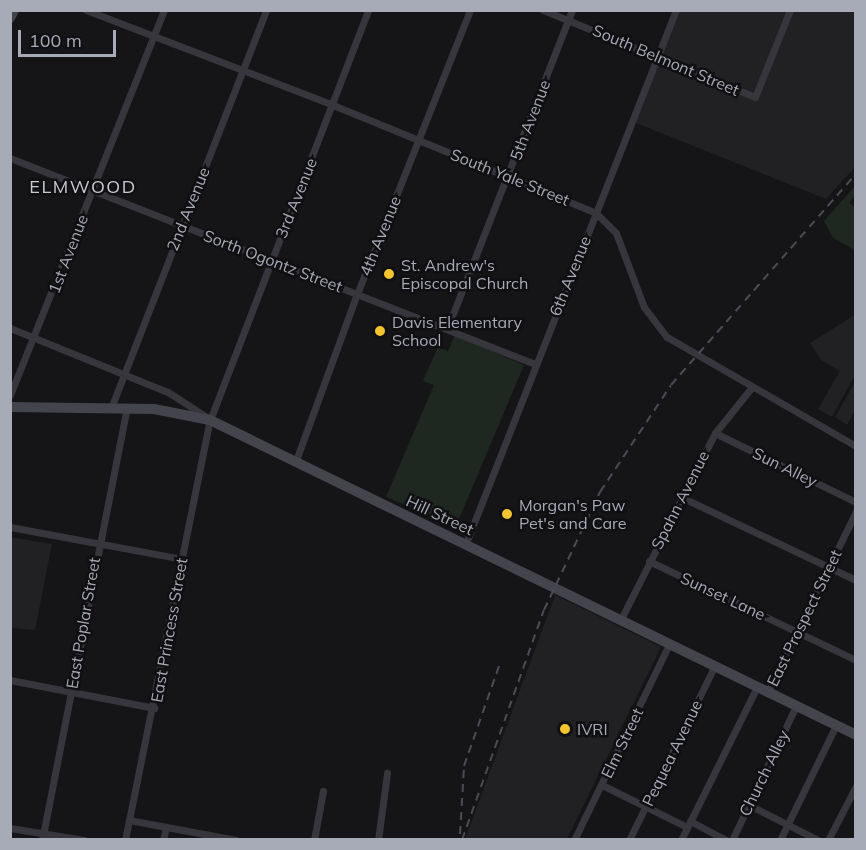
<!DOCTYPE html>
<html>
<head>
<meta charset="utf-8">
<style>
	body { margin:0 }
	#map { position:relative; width:866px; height:850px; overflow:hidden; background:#151517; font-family:Mulish,sans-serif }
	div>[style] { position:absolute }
	.built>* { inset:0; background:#212124 }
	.green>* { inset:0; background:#1f2721 }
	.street>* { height:7px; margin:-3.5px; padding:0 3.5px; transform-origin:3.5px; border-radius:3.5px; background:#36363c }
	.secondary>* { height:10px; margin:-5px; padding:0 5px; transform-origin:5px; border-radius:5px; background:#44454c }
	.rail>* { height:2px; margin-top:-1px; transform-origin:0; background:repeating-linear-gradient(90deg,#4b4c53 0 8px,transparent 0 14px) }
	.dots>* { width:16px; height:16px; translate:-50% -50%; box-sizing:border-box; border:3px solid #101012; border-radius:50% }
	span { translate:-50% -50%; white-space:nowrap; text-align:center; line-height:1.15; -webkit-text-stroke:5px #101012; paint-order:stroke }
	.street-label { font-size:16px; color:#a7aab7 }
	.poi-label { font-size:16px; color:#a7aab7 }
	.left { translate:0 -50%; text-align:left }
	.neighbourhood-label { font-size:18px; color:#c8cad3; letter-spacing:1.5px }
	.frame { position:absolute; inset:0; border:12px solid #a7aab7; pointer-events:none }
	.scale { position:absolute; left:18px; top:30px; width:98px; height:27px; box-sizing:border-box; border:3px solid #a7aab7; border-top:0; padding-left:8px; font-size:18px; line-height:21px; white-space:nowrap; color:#a7aab7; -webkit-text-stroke:4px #101012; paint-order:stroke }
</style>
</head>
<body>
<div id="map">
	<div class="built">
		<div style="clip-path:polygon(680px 11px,855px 11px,855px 167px,826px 199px,636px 123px)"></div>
		<div style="clip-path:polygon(855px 315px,855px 375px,832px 417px,818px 409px,840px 371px,821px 360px,810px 343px)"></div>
		<div style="clip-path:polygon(855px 382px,855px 410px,847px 425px,835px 417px)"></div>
		<div style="clip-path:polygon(10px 537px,52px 544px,35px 630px,11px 628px)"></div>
		<div style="clip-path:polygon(555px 595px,661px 647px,567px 839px,465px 839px)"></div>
	</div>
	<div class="green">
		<div style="clip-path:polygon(855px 186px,855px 195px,849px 203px,855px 207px,855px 250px,833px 238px,824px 221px)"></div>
		<div style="clip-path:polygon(455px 335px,524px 365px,456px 526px,386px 497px,434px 385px,423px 381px,438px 347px,448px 351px)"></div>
	</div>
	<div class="street">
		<div style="left:86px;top:10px;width:265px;rotate:21deg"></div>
		<div style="left:333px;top:105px;width:284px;rotate:22.3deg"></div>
		<div style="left:596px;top:213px;width:28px;rotate:45deg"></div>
		<div style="left:616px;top:233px;width:79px;rotate:69.3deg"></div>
		<div style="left:644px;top:307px;width:38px;rotate:53deg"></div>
		<div style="left:667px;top:337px;width:218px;rotate:30deg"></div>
		<div style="left:543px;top:10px;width:229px;rotate:22.3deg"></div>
		<div style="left:755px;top:97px;width:94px;rotate:-68.1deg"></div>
		<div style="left:10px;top:158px;width:564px;rotate:21.42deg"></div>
		<div style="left:10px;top:328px;width:170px;rotate:22.1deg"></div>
		<div style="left:168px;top:392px;width:48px;rotate:33deg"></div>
		<div style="left:447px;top:329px;width:343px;rotate:-68.6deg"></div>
		<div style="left:10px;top:395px;width:415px;rotate:-68.2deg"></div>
		<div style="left:111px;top:408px;width:427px;rotate:-68.7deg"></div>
		<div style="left:715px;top:433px;width:157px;rotate:26.1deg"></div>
		<div style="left:295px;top:463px;width:180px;rotate:-69.9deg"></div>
		<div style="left:357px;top:294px;width:306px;rotate:-68.3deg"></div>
		<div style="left:681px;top:497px;width:194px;rotate:25.4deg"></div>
		<div style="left:10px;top:527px;width:175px;rotate:10.5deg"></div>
		<div style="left:466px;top:543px;width:573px;rotate:-68.5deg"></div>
		<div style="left:649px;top:561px;width:229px;rotate:25.6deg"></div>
		<div style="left:620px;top:621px;width:211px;rotate:-63.2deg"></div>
		<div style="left:715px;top:433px;width:59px;rotate:-51.2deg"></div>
		<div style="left:10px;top:680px;width:147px;rotate:11deg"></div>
		<div style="left:767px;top:693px;width:203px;rotate:-63.9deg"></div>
		<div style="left:602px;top:785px;width:95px;rotate:26.3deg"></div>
		<div style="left:749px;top:805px;width:77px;rotate:26.9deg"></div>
		<div style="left:129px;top:820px;width:109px;rotate:10.6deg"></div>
		<div style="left:690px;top:821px;width:41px;rotate:27.8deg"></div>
		<div style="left:10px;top:828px;width:75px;rotate:9.2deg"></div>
		<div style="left:42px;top:840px;width:440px;rotate:-78.9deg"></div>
		<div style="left:125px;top:840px;width:429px;rotate:-78.6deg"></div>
		<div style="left:210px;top:420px;width:439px;rotate:-68.9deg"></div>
		<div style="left:163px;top:840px;width:13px;rotate:-77deg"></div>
		<div style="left:314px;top:840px;width:50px;rotate:-79.6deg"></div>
		<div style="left:378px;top:840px;width:68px;rotate:-82.3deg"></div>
		<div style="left:574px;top:840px;width:216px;rotate:-64.1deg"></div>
		<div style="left:629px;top:840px;width:193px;rotate:-63.8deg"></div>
		<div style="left:681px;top:840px;width:171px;rotate:-63.6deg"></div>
		<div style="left:732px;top:840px;width:148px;rotate:-64.5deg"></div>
		<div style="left:780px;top:840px;width:128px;rotate:-64deg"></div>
		<div style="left:828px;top:840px;width:61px;rotate:-62.6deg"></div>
	</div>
	<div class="secondary">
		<div style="left:10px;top:18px;width:9px;rotate:-63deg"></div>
		<div style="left:10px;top:407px;width:144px;rotate:0.8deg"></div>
		<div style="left:154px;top:409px;width:57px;rotate:11.1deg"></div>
		<div style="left:210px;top:420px;width:719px;rotate:25.99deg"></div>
	</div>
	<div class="rail">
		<div style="left:460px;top:834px;width:68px;rotate:-86.6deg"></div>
		<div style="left:464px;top:766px;width:109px;rotate:-70.7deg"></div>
		<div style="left:462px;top:840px;width:244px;rotate:-70.4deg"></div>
		<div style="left:544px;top:610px;width:131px;rotate:-64.6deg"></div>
		<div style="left:600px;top:492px;width:128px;rotate:-56.4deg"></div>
		<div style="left:671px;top:385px;width:281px;rotate:-48.8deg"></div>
	</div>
	<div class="dots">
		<div style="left:389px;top:274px;background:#f4c430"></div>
		<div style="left:380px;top:331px;background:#f4c430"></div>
		<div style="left:507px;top:514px;background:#f4c430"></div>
		<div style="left:565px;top:729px;background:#f4c430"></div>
	</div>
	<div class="street-label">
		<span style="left:666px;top:60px;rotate:23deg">South Belmont Street</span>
		<span style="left:530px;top:120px;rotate:-69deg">5th Avenue</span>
		<span style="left:510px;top:177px;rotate:22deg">South Yale Street</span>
		<span style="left:296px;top:198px;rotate:-68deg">3rd Avenue</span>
		<span style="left:188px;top:209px;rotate:-68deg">2nd Avenue</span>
		<span style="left:380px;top:236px;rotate:-68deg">4th Avenue</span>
		<span style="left:68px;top:254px;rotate:-69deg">1st Avenue</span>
		<span style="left:273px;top:261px;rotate:21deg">Sorth Ogontz Street</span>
		<span style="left:570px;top:276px;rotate:-68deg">6th Avenue</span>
		<span style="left:785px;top:467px;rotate:26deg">Sun Alley</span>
		<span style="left:680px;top:500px;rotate:-63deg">Spahn Avenue</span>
		<span style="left:440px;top:515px;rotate:25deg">Hill Street</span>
		<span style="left:723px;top:596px;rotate:25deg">Sunset Lane</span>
		<span style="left:804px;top:618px;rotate:-64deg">East Prospect Street</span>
		<span style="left:83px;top:623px;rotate:-80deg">East Poplar Street</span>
		<span style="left:169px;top:630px;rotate:-80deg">East Princess Street</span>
		<span style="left:622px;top:743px;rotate:-64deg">Elm Street</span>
		<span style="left:672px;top:753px;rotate:-64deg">Pequea Avenue</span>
		<span style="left:764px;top:773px;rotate:-64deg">Church Alley</span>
	</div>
	<div class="poi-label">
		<span class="left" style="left:401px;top:274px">St. Andrew's<br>Episcopal Church</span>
		<span class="left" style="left:392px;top:331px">Davis Elementary<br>School</span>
		<span class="left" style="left:519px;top:514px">Morgan's Paw<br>Pet's and Care</span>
		<span class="left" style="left:577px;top:729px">IVRI</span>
	</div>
	<div class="neighbourhood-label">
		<span style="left:83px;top:187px">ELMWOOD</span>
	</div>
	<div class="frame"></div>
	<div class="scale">100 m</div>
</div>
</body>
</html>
